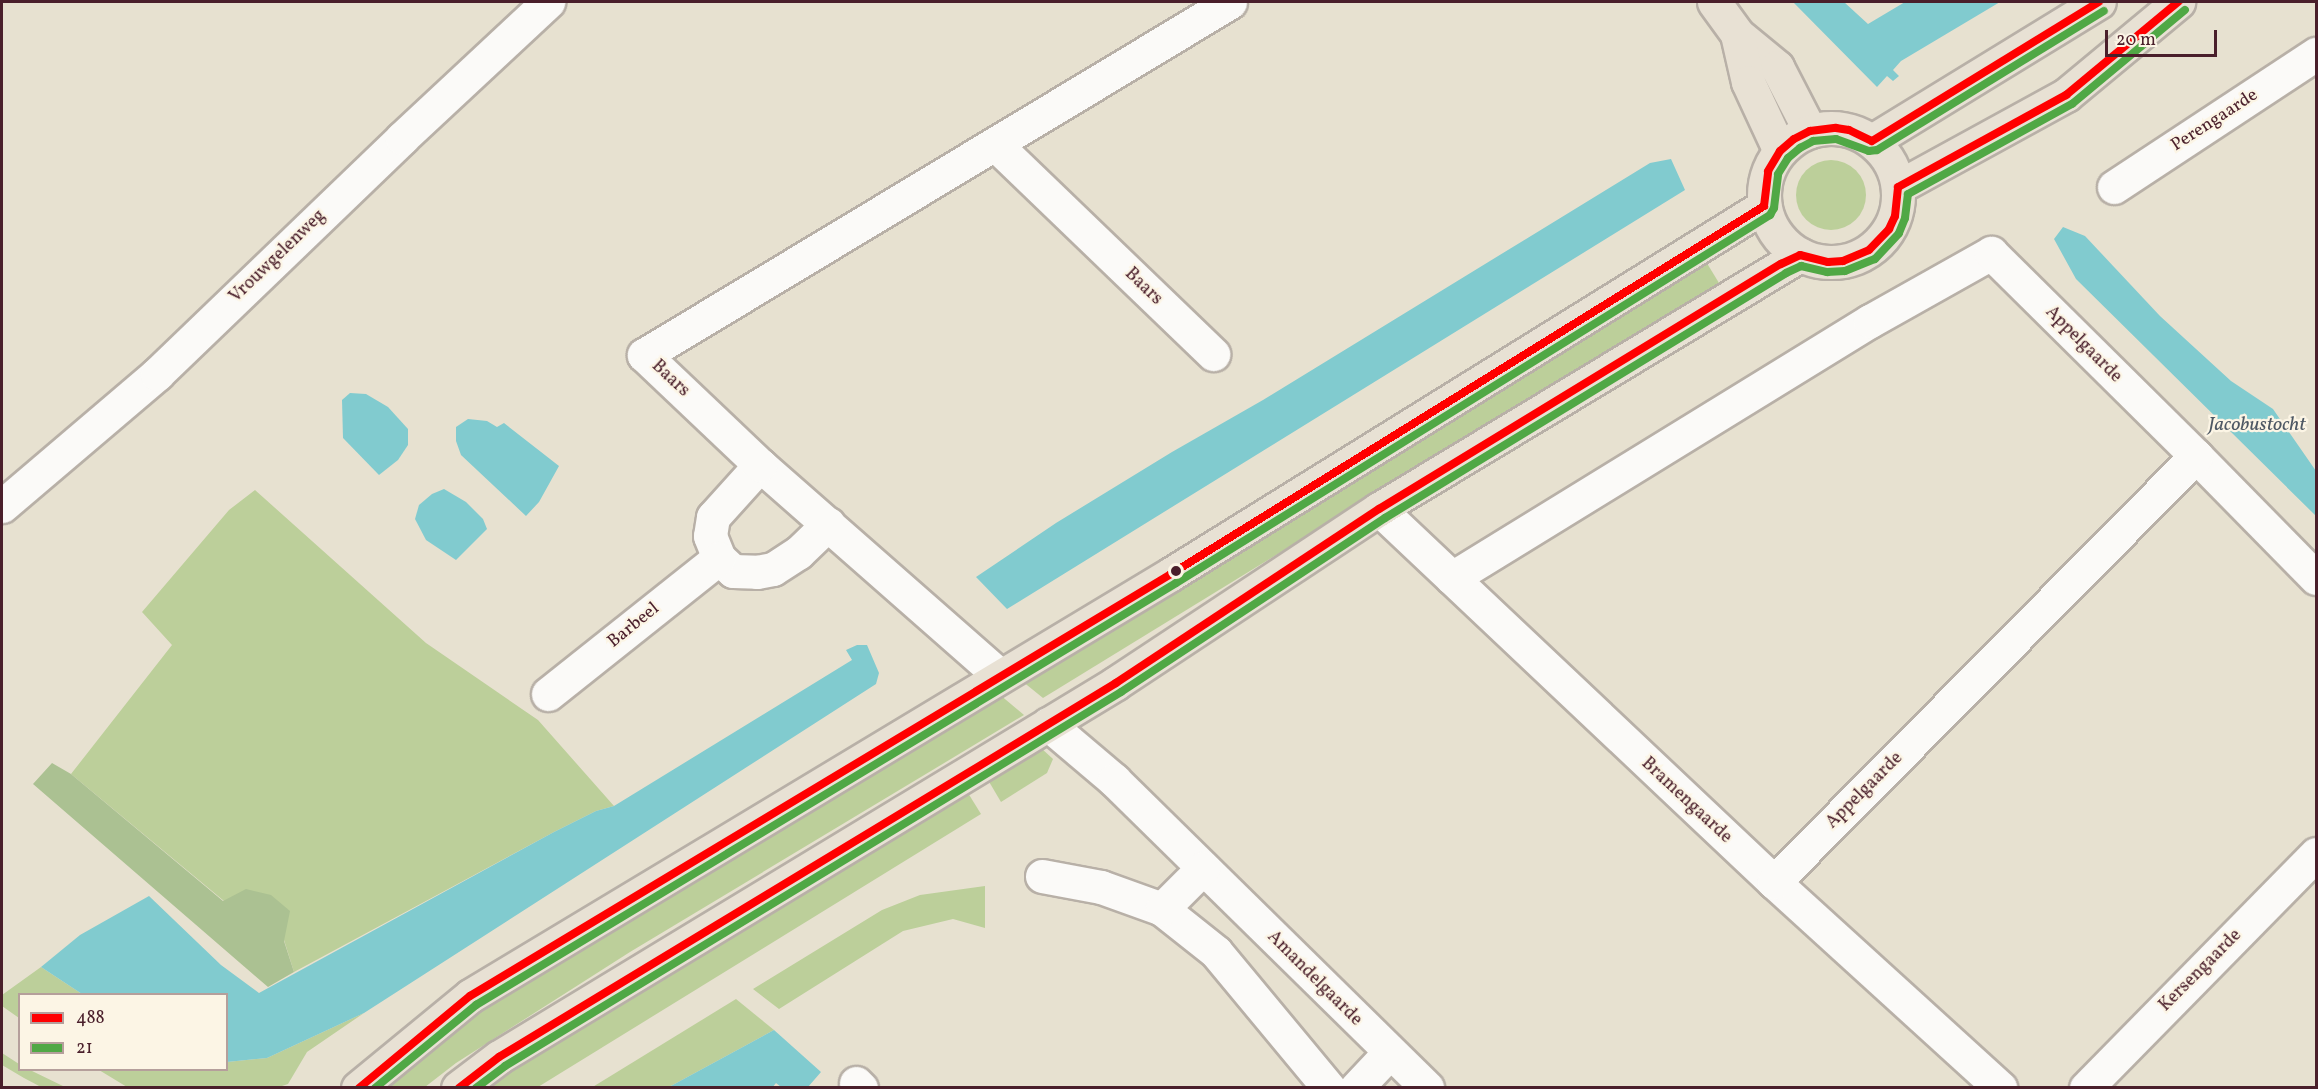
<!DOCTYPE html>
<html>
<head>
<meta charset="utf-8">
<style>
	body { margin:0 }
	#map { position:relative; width:2318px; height:1089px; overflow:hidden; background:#e7e1d0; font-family:Vollkorn,serif }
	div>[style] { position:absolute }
	.green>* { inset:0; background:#bccf9a }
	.round { border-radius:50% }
	.forest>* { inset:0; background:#abc192 }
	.water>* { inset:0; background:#81cbcf }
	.roads { filter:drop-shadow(2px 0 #b8b0a7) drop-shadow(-2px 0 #b8b0a7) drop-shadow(0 2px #b8b0a7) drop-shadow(0 -2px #b8b0a7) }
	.minor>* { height:33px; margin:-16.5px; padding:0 16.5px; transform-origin:16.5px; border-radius:16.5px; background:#fbfaf8 }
	.major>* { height:33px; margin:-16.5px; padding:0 16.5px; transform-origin:16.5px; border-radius:16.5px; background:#e8e1d4 }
	.major>.ring { margin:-16.5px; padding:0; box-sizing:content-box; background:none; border:33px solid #e8e1d4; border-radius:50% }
	.bus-1>* { height:8px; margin:-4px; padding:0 4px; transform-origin:4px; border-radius:4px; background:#f00 }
	.bus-2>* { height:8px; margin:-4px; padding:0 4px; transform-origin:4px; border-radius:4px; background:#50a845 }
	.dots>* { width:16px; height:16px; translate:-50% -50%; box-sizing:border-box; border:3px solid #fcf5e5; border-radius:50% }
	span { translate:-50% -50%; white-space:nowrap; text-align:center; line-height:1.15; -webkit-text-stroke:4.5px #fcf5e5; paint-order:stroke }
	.street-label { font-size:18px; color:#4a1f2b }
	.water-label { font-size:20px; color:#4e5864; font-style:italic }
	.frame { position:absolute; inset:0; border:3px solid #4a1f2b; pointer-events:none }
	.legend { position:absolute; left:18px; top:993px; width:210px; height:78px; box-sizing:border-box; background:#fcf5e5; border:2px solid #b59f9b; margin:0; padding:8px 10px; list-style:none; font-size:18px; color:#4a1f2b }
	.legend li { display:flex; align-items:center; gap:12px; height:30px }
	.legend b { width:30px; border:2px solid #b59f9b }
	.scale { position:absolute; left:2105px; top:30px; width:112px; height:27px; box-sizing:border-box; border:3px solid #4a1f2b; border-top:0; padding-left:8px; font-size:18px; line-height:21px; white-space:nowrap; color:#4a1f2b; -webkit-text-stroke:4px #fcf5e5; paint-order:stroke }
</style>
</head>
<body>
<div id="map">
	<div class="green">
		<div class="round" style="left:1796px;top:160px;width:70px;height:70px"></div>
		<div style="clip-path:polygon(1705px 260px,1719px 283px,1043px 698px,1022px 681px)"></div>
		<div style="clip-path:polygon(255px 490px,426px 643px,538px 720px,614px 806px,596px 811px,554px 832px,294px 972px,284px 940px,224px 901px,71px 774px,172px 645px,142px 612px,229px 510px)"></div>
		<div style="clip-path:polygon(999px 694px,1024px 715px,630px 952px,456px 1063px,425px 1087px,387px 1088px,507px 990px,662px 901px)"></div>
		<div style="clip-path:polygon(1041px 748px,1053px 759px,1047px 773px,1001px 802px,988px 780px)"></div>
		<div style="clip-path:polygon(968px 793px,981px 814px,538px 1087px,486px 1087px)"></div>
		<div style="clip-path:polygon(985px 886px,985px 928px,953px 919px,903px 931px,779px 1009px,753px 989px,882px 910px,920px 895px)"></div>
		<div style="clip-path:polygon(41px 967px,82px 994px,20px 994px,19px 1018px,2px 1006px,2px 995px)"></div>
		<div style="clip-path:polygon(736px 999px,774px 1030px,669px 1087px,591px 1088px)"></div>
		<div style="clip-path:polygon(364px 1013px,307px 1052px,288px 1084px,279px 1087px,127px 1087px,99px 1070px,226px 1070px,227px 1062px,267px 1058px)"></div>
		<div style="clip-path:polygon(2px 1053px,19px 1064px,20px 1070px,30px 1070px,65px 1087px,41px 1087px,24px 1078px,2px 1065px)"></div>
	</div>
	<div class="forest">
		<div style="clip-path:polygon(52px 763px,71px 774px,223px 901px,246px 889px,271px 895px,290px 911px,284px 941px,294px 972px,268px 987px,33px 784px)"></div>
	</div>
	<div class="water">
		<div style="clip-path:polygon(1793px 2px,1844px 2px,1868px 24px,1905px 2px,2000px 2px,1901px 61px,1893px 70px,1899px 76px,1893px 81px,1887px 76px,1877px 87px)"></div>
		<div style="clip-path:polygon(1671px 159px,1685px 190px,1007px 609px,976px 577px,1056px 523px,1172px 452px,1263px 400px,1650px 163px)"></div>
		<div style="clip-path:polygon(2063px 227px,2085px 236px,2160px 316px,2231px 381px,2273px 409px,2316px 471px,2316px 516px,2076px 279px,2054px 239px)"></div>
		<div style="clip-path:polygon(350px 393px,366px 394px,388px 407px,408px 429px,408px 445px,398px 460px,379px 475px,343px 438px,342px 400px)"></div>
		<div style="clip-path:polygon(468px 419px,487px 421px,497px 427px,504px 423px,559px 466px,539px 502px,526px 516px,461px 455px,456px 441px,456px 427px)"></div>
		<div style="clip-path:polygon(444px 489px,466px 502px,483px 519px,487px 529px,456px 560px,426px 540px,415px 519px,419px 505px,432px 494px)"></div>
		<div style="clip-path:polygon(857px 645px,867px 645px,879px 673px,876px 684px,364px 1013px,267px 1058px,227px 1062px,226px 994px,82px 994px,41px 967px,80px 935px,149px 896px,221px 965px,259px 993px,554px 832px,596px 811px,614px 806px,852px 660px,846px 650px)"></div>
		<div style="clip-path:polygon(774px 1030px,821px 1072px,808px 1087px,781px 1087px,776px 1083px,772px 1088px,669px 1087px)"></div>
	</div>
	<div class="roads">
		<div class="minor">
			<div style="left:995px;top:144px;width:303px;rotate:43.9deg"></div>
			<div style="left:2114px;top:187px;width:242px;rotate:-33.4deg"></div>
			<div style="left:2196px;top:456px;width:171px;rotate:45.5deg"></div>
			<div style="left:760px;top:465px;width:70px;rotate:132.1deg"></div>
			<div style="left:713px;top:517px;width:19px;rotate:99deg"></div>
			<div style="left:710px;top:536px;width:24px;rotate:68deg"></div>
			<div style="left:719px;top:558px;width:19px;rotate:43deg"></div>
			<div style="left:733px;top:571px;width:24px;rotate:2deg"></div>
			<div style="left:757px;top:572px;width:16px;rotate:-11deg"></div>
			<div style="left:773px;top:569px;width:30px;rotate:-33deg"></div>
			<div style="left:798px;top:553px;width:42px;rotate:-44deg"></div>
			<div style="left:2px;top:506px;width:204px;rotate:-40.4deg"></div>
			<div style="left:157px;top:374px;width:340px;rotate:-43.9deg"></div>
			<div style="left:402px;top:138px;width:200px;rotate:-43deg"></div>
			<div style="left:1379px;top:509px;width:543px;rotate:43.36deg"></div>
			<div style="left:1774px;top:882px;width:306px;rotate:42.3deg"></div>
			<div style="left:1452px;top:578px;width:491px;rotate:-31.6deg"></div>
			<div style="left:1870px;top:321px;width:139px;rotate:-29.3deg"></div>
			<div style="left:1991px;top:253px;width:289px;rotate:44.7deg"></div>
			<div style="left:2196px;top:456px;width:600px;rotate:134.73deg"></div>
			<div style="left:999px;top:675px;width:318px;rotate:-138.7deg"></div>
			<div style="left:760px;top:465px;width:160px;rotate:-136.5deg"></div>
			<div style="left:644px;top:355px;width:684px;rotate:-31.06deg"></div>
			<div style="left:548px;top:694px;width:218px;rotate:-38.5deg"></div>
			<div style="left:1048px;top:724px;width:87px;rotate:40.3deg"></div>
			<div style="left:1114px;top:780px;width:439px;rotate:44.5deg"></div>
			<div style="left:1042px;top:876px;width:60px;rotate:10.6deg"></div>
			<div style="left:1101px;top:887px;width:65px;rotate:19.8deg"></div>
			<div style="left:1162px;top:909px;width:69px;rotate:38.5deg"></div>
			<div style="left:1216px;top:952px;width:177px;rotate:50.3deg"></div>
			<div style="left:1162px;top:909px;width:58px;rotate:-45deg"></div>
			<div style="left:856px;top:1083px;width:7px;rotate:45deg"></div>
			<div style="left:1356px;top:1088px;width:48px;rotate:-46.7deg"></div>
			<div style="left:2086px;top:1088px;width:328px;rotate:-45.5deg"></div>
		</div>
		<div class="major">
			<div style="left:1714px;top:2px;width:39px;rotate:54deg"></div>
			<div style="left:1737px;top:34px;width:52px;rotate:39.5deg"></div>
			<div style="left:1777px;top:67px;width:72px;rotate:62.7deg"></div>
			<div style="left:1737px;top:34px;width:49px;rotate:77.1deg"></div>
			<div style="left:1748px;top:82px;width:76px;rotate:65.1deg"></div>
			<div class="ring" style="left:1764px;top:128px;width:101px;height:101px"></div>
			<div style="left:1872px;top:141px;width:266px;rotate:-31.5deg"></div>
			<div style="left:1898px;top:187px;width:192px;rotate:-28.7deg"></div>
			<div style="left:2066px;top:95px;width:146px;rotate:-39.7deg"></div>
			<div style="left:358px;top:1088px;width:145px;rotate:-39.4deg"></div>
			<div style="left:470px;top:996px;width:818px;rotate:-31.05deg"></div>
			<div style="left:1171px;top:574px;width:698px;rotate:-31.82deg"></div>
			<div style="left:458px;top:1088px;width:51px;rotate:-37.1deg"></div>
			<div style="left:499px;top:1057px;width:722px;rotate:-31.22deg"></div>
			<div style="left:1116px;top:683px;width:315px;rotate:-33.5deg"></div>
			<div style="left:1379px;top:509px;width:492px;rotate:-31.1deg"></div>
		</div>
	</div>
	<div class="bus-1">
		<div style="left:359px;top:1088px;width:144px;rotate:-39.7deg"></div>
		<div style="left:470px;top:996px;width:818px;rotate:-31.05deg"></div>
		<div style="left:1171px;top:574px;width:698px;rotate:-31.82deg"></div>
		<div style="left:1764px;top:206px;width:35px;rotate:-83deg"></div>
		<div style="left:1768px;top:171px;width:23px;rotate:-59deg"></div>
		<div style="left:1780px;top:151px;width:18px;rotate:-41deg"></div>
		<div style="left:1794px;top:139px;width:18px;rotate:-27deg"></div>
		<div style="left:1810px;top:131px;width:26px;rotate:-7deg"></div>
		<div style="left:1836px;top:128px;width:13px;rotate:9deg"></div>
		<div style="left:1849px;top:130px;width:25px;rotate:26deg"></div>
		<div style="left:1872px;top:141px;width:266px;rotate:-31.5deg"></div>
		<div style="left:459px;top:1088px;width:51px;rotate:-37.8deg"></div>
		<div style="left:499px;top:1057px;width:722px;rotate:-31.22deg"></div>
		<div style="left:1116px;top:683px;width:315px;rotate:-33.5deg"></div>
		<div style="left:1379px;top:509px;width:471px;rotate:-31.4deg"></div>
		<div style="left:1781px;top:264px;width:21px;rotate:-25deg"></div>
		<div style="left:1800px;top:255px;width:29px;rotate:14deg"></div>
		<div style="left:1828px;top:262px;width:15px;rotate:-4deg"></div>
		<div style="left:1843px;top:261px;width:28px;rotate:-23deg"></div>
		<div style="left:1869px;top:250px;width:29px;rotate:-46deg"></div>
		<div style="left:1889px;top:229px;width:14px;rotate:-65deg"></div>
		<div style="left:1895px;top:216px;width:29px;rotate:-84deg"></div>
		<div style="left:1898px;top:187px;width:192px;rotate:-28.7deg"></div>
		<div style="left:2066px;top:95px;width:146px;rotate:-39.7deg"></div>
	</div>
	<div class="bus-2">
		<div style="left:375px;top:1088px;width:131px;rotate:-39.4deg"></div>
		<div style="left:476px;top:1005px;width:817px;rotate:-31.08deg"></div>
		<div style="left:1176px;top:583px;width:699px;rotate:-31.78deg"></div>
		<div style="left:1770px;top:215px;width:8px;rotate:-60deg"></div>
		<div style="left:1774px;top:208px;width:34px;rotate:-83deg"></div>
		<div style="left:1778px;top:174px;width:19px;rotate:-58deg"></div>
		<div style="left:1788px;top:158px;width:16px;rotate:-40deg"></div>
		<div style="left:1800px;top:148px;width:15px;rotate:-28deg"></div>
		<div style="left:1813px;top:141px;width:23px;rotate:-5deg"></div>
		<div style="left:1836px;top:139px;width:35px;rotate:20deg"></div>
		<div style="left:1869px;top:151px;width:8px;rotate:-7deg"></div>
		<div style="left:1877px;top:150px;width:266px;rotate:-31.5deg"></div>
		<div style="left:476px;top:1088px;width:36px;rotate:-37deg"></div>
		<div style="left:505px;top:1066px;width:721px;rotate:-31.26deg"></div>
		<div style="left:1121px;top:692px;width:316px;rotate:-33.4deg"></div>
		<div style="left:1385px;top:518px;width:470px;rotate:-31.4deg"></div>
		<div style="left:1786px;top:273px;width:17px;rotate:-25deg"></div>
		<div style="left:1801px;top:266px;width:27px;rotate:13deg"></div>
		<div style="left:1827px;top:272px;width:18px;rotate:-3deg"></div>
		<div style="left:1845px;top:271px;width:32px;rotate:-22deg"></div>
		<div style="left:1875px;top:259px;width:35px;rotate:-47deg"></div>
		<div style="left:1899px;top:233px;width:16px;rotate:-68deg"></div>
		<div style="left:1905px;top:218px;width:24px;rotate:-83deg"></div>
		<div style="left:1908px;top:194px;width:187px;rotate:-28.8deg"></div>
		<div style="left:2072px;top:104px;width:147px;rotate:-39.8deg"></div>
	</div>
	<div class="dots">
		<div style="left:1176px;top:571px;background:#4a1f2b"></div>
	</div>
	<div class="street-label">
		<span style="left:2215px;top:121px;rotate:-33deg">Perengaarde</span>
		<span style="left:278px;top:257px;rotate:-44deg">Vrouwgelenweg</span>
		<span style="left:1143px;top:287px;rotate:44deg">Baars</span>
		<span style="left:2083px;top:345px;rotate:45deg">Appelgaarde</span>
		<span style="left:670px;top:379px;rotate:43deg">Baars</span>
		<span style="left:634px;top:626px;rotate:-39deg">Barbeel</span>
		<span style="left:1865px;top:791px;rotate:-45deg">Appelgaarde</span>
		<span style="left:1686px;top:801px;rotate:43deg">Bramengaarde</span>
		<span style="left:2201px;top:971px;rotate:-45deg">Kersengaarde</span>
		<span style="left:1314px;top:979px;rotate:45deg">Amandelgaarde</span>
	</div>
	<div class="water-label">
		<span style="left:2257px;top:425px">Jacobustocht</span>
	</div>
	<div class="frame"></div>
	<ul class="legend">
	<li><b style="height:8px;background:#f00"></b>488</li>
	<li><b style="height:8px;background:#50a845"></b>21</li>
	</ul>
	<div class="scale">20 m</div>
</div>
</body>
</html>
